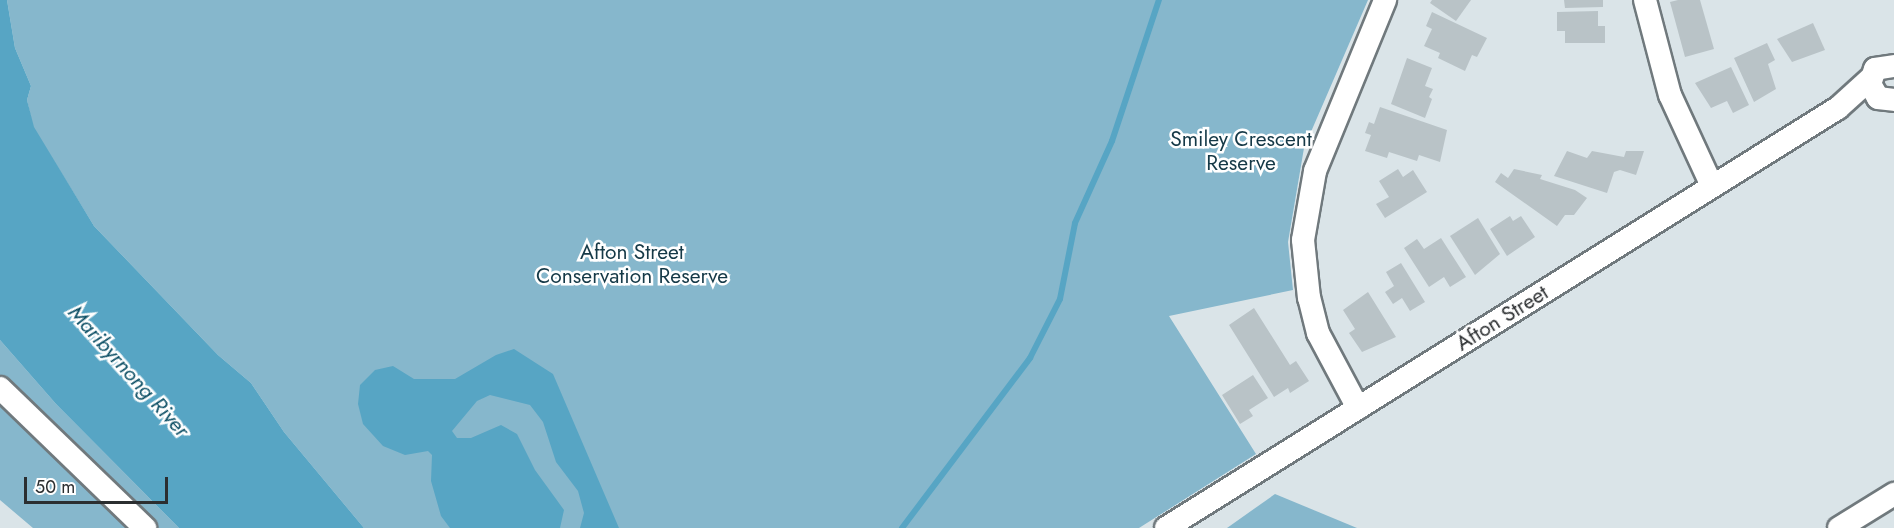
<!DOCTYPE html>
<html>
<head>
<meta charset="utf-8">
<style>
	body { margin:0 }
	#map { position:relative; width:1894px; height:528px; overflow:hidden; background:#dae4e8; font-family:Jost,sans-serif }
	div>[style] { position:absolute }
	.green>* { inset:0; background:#86b7cc }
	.water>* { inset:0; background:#57a5c4 }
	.stream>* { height:6px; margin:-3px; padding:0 3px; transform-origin:3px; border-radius:3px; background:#57a5c4 }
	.building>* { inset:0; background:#b9c3c7 }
	.roads { filter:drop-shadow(2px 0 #70797d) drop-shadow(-2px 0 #70797d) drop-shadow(0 2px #70797d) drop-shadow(0 -2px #70797d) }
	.minor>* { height:22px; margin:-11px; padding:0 11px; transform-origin:11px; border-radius:11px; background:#fff }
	span { translate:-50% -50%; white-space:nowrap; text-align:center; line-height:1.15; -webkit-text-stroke:5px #fff; paint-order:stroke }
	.park-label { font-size:21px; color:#153947 }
	.street-label { font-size:21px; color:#2b2e30 }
	.water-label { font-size:22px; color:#0b4e64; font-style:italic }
	.scale { position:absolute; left:24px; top:477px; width:144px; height:27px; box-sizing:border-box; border:3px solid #2b2e30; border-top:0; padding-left:8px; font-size:18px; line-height:21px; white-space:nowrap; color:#2b2e30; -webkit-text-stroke:4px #fff; paint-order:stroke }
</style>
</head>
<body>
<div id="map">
	<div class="green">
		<div style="clip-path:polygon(7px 0,1368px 0,1304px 148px,1288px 242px,1293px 290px,1169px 316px,1256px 454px,1139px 528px,364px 528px,284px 432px,251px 383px,218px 355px,94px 226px,33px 127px,27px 100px,31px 86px,15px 48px)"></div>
		<div style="clip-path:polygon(0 340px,56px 404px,179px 528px,33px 528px,0 500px)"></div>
		<div style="clip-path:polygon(1275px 494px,1357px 528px,1227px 528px)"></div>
	</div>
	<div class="water">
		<div style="clip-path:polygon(0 0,7px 0,15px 48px,31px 86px,27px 100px,34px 127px,94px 226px,218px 355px,251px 383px,284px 432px,364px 528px,179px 528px,56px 404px,0 340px)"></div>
		<div style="clip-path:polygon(514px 349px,553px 374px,619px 528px,580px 528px,584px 513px,578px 491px,556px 462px,543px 422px,530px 405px,490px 395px,477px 401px,452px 431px,457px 438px,471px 438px,501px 425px,517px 434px,535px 470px,564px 510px,560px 528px,450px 528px,441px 516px,431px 481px,432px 455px,428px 451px,405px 455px,383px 446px,363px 424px,358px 404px,360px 385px,375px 370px,393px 366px,414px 379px,455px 379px,496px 355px)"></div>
	</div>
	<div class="stream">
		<div style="left:902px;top:528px;width:213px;rotate:-53deg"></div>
		<div style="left:1030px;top:358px;width:66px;rotate:-63deg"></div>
		<div style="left:1060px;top:299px;width:77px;rotate:-78.8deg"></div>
		<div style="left:1075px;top:223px;width:90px;rotate:-65.7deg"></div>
		<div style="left:1112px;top:141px;width:149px;rotate:-71.6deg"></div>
	</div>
	<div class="building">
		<div style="clip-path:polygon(1432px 0,1471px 0,1456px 21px,1430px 3px)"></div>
		<div style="clip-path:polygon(1564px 0,1603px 0,1603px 7px,1565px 8px)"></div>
		<div style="clip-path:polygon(1678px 0,1700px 0,1714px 49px,1685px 57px,1670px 2px)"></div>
		<div style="clip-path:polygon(1598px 11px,1598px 26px,1605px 26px,1605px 43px,1565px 43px,1565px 31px,1557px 31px,1557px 12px)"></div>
		<div style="clip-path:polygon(1432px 12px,1487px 38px,1477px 57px,1472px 55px,1465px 71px,1438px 58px,1440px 53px,1424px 46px,1432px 29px,1426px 26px)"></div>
		<div style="clip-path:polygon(1813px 23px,1825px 50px,1792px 62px,1777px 39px)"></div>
		<div style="clip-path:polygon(1767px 43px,1775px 60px,1768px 64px,1776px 89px,1754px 102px,1734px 58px)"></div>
		<div style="clip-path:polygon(1407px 58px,1432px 68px,1425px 86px,1433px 89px,1429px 97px,1432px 99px,1425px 118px,1391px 104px)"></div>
		<div style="clip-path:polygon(1731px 67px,1749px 105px,1733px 113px,1727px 101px,1711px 108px,1695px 83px)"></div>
		<div style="clip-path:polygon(1380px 107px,1447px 130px,1440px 162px,1419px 155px,1417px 161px,1389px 152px,1387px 158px,1365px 151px,1371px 135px,1365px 133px,1369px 122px,1374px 124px)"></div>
		<div style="clip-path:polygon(1567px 151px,1587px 158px,1592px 151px,1624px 157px,1626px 151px,1644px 151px,1636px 175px,1620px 170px,1614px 172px,1607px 193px,1554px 176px)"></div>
		<div style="clip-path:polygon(1398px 169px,1403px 177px,1413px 170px,1427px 192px,1385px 218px,1376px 204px,1389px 197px,1379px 181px)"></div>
		<div style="clip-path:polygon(1514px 169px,1542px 175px,1540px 179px,1575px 190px,1587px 198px,1574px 215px,1565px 215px,1557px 226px,1495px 182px,1501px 173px,1508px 178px)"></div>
		<div style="clip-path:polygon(1510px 216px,1513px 221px,1521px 216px,1535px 237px,1507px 256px,1490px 229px)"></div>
		<div style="clip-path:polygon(1478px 218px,1500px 254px,1475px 275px,1450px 236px)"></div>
		<div style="clip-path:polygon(1441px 238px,1466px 277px,1450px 287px,1444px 277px,1429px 287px,1404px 248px,1417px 239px,1424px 249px)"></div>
		<div style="clip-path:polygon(1401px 263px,1425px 302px,1410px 311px,1402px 298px,1393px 304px,1385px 292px,1394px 286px,1386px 272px)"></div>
		<div style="clip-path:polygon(1368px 292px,1396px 337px,1362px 352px,1349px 333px,1355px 329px,1343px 310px)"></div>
		<div style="clip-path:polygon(1254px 308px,1290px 365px,1296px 361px,1309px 381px,1290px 393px,1288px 388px,1274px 397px,1229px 325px)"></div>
		<div style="clip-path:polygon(1253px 375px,1268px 398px,1249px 410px,1253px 416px,1240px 424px,1222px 395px)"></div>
	</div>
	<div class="roads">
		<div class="minor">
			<div style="left:1645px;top:0;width:98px;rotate:75.3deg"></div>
			<div style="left:1670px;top:95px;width:100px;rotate:65.2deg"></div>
			<div style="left:1894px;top:66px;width:19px;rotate:171deg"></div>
			<div style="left:1875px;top:69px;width:16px;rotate:108deg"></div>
			<div style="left:1870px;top:84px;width:16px;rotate:60deg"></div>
			<div style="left:1878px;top:98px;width:16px;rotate:7deg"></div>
			<div style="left:0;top:388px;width:202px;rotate:44deg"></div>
			<div style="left:1358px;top:408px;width:85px;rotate:-118.1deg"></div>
			<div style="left:1318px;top:333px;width:36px;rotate:-104deg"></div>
			<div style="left:1309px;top:298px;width:58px;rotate:-95.9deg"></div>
			<div style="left:1303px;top:240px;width:70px;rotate:-80.1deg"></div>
			<div style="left:1315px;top:171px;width:185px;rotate:-67.7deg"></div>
			<div style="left:1166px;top:528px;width:792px;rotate:-32.01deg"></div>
			<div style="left:1838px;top:108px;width:43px;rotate:-42.2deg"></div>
			<div style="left:1839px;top:528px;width:65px;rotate:-31.7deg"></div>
		</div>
	</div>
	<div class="park-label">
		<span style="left:1241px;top:151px">Smiley Crescent<br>Reserve</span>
		<span style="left:632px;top:264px">Afton Street<br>Conservation Reserve</span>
	</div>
	<div class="street-label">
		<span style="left:1502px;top:318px;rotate:-32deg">Afton Street</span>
	</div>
	<div class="water-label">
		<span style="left:129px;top:371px;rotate:48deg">Maribyrnong River</span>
	</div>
	<div class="scale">50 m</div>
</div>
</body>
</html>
